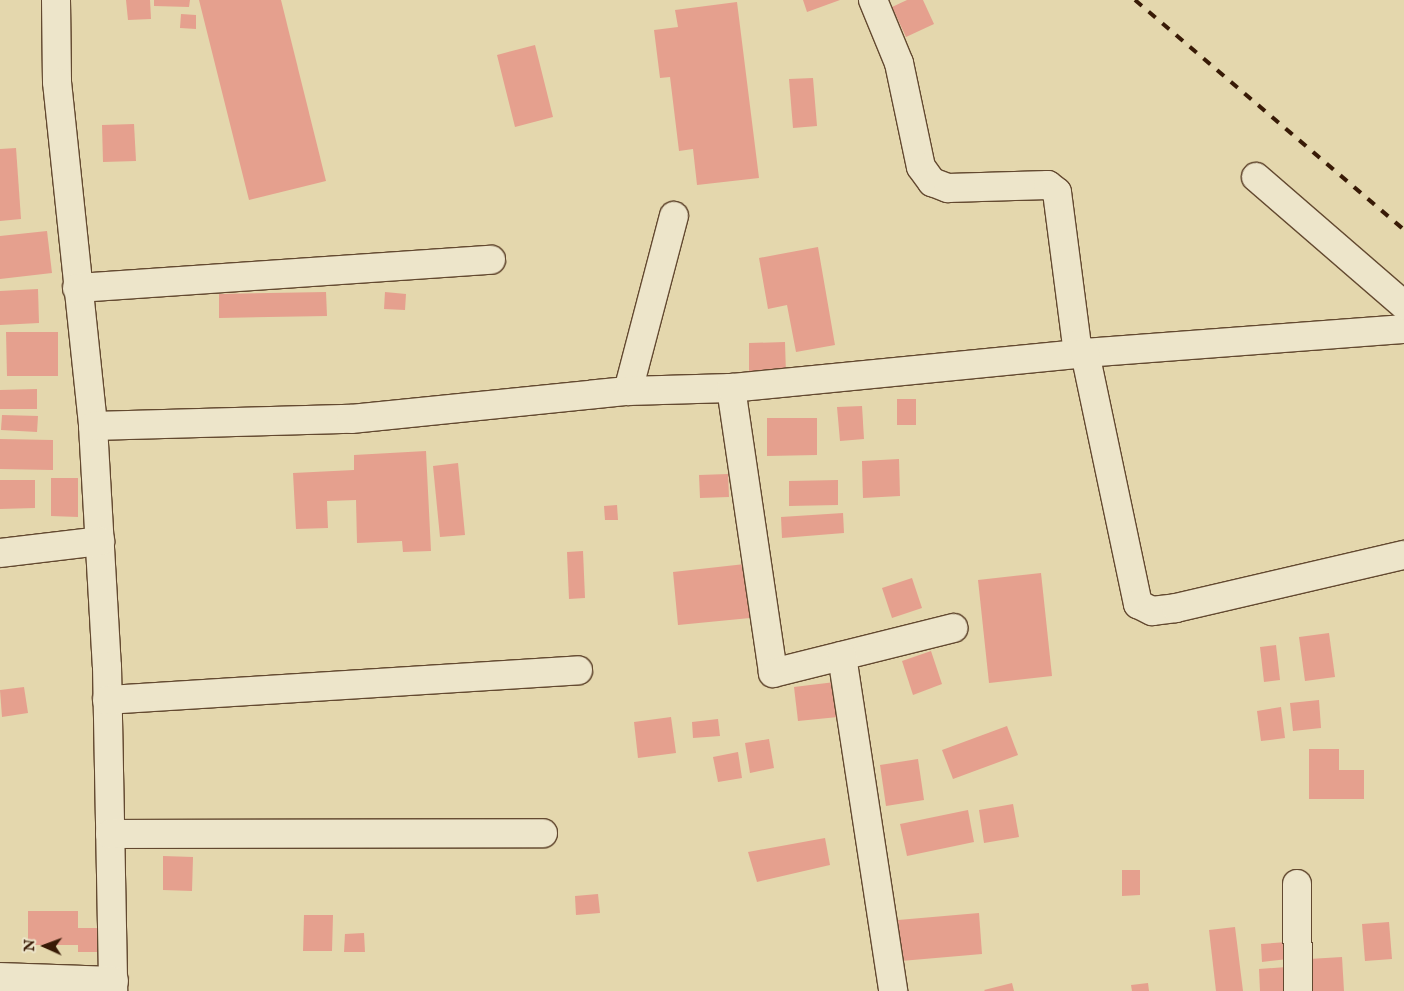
<!DOCTYPE html>
<html>
<head>
<meta charset="utf-8">
<style>
	body { margin:0 }
	#map { position:relative; width:1404px; height:991px; overflow:hidden; background:#e4d7ad; font-family:"IM FELL English",serif }
	div>[style] { position:absolute }
	.building>* { inset:0; background:#e5a08e }
	.roads { filter:drop-shadow(1px 0 #634930) drop-shadow(-1px 0 #634930) drop-shadow(0 1px #634930) drop-shadow(0 -1px #634930) }
	.minor>* { height:28px; margin:-14px; padding:0 14px; transform-origin:14px; border-radius:14px; background:#ede5ca }
	.rail>* { height:4px; margin-top:-2px; transform-origin:0; background:repeating-linear-gradient(90deg,#381a06 0 9px,transparent 0 18px) }
	span { translate:-50% -50%; white-space:nowrap; text-align:center; line-height:1.15; -webkit-text-stroke:4px #ede5ca; paint-order:stroke }
	.north { position:absolute; left:20px; top:921px; width:50px; height:50px; -webkit-text-stroke:4px #ede5ca; paint-order:stroke; rotate:272deg; font-size:14px; font-weight:700; line-height:20px; text-align:center; color:#381a06 }
	.north::after { content:''; display:block; margin:auto; width:18px; height:22px; background:#381a06; clip-path:polygon(50% 0,100% 100%,50% 72%,0 100%) }
</style>
</head>
<body>
<div id="map">
	<div class="building">
		<div style="clip-path:polygon(126px 0,150px 0,151px 19px,128px 20px)"></div>
		<div style="clip-path:polygon(154px 0,190px 0,189px 7px,154px 6px)"></div>
		<div style="clip-path:polygon(199px 0,281px 0,326px 181px,249px 200px)"></div>
		<div style="clip-path:polygon(803px 0,840px 0,807px 12px)"></div>
		<div style="clip-path:polygon(907px 0,923px 0,934px 24px,906px 37px,892px 7px)"></div>
		<div style="clip-path:polygon(737px 2px,759px 178px,697px 185px,693px 149px,679px 151px,670px 77px,660px 78px,654px 30px,678px 27px,675px 10px)"></div>
		<div style="clip-path:polygon(181px 14px,196px 15px,196px 29px,180px 28px)"></div>
		<div style="clip-path:polygon(535px 45px,553px 117px,515px 127px,497px 55px)"></div>
		<div style="clip-path:polygon(813px 78px,817px 126px,793px 128px,789px 79px)"></div>
		<div style="clip-path:polygon(134px 124px,136px 161px,103px 162px,102px 125px)"></div>
		<div style="clip-path:polygon(16px 148px,21px 219px,0 221px,0 149px)"></div>
		<div style="clip-path:polygon(47px 231px,52px 273px,0 279px,0 236px)"></div>
		<div style="clip-path:polygon(818px 247px,835px 345px,796px 352px,787px 305px,768px 309px,759px 258px)"></div>
		<div style="clip-path:polygon(38px 289px,39px 323px,0 325px,0 291px)"></div>
		<div style="clip-path:polygon(326px 292px,327px 316px,219px 318px,219px 294px)"></div>
		<div style="clip-path:polygon(385px 292px,406px 294px,405px 310px,384px 309px)"></div>
		<div style="clip-path:polygon(6px 332px,58px 332px,58px 376px,7px 376px)"></div>
		<div style="clip-path:polygon(785px 342px,786px 375px,749px 375px,749px 343px)"></div>
		<div style="clip-path:polygon(37px 389px,37px 409px,0 409px,0 390px)"></div>
		<div style="clip-path:polygon(897px 399px,916px 399px,916px 425px,897px 425px)"></div>
		<div style="clip-path:polygon(862px 406px,864px 439px,840px 441px,837px 407px)"></div>
		<div style="clip-path:polygon(2px 415px,38px 416px,37px 432px,1px 430px)"></div>
		<div style="clip-path:polygon(767px 418px,817px 418px,817px 455px,767px 456px)"></div>
		<div style="clip-path:polygon(0 439px,53px 440px,53px 470px,0 469px)"></div>
		<div style="clip-path:polygon(426px 451px,431px 551px,403px 552px,402px 541px,357px 543px,356px 500px,327px 501px,328px 528px,296px 529px,293px 473px,354px 470px,354px 455px)"></div>
		<div style="clip-path:polygon(899px 459px,900px 496px,863px 498px,862px 461px)"></div>
		<div style="clip-path:polygon(458px 463px,465px 535px,440px 537px,433px 466px)"></div>
		<div style="clip-path:polygon(728px 474px,729px 497px,700px 498px,699px 475px)"></div>
		<div style="clip-path:polygon(51px 478px,78px 478px,78px 517px,51px 516px)"></div>
		<div style="clip-path:polygon(0 480px,35px 480px,35px 508px,0 509px)"></div>
		<div style="clip-path:polygon(838px 480px,838px 505px,789px 506px,789px 481px)"></div>
		<div style="clip-path:polygon(617px 505px,618px 520px,605px 520px,604px 506px)"></div>
		<div style="clip-path:polygon(843px 513px,844px 533px,782px 538px,781px 517px)"></div>
		<div style="clip-path:polygon(583px 551px,585px 598px,569px 599px,567px 552px)"></div>
		<div style="clip-path:polygon(745px 564px,750px 618px,678px 625px,673px 572px)"></div>
		<div style="clip-path:polygon(1041px 573px,1052px 676px,989px 683px,978px 580px)"></div>
		<div style="clip-path:polygon(912px 578px,922px 608px,892px 618px,882px 588px)"></div>
		<div style="clip-path:polygon(1329px 633px,1335px 677px,1305px 681px,1299px 637px)"></div>
		<div style="clip-path:polygon(1276px 645px,1280px 680px,1264px 682px,1260px 647px)"></div>
		<div style="clip-path:polygon(931px 651px,942px 684px,913px 695px,902px 661px)"></div>
		<div style="clip-path:polygon(835px 682px,838px 717px,798px 721px,794px 687px)"></div>
		<div style="clip-path:polygon(24px 687px,28px 713px,2px 717px,0 690px)"></div>
		<div style="clip-path:polygon(1319px 700px,1321px 728px,1293px 731px,1290px 703px)"></div>
		<div style="clip-path:polygon(1281px 707px,1285px 738px,1261px 741px,1257px 711px)"></div>
		<div style="clip-path:polygon(671px 717px,676px 753px,638px 758px,634px 722px)"></div>
		<div style="clip-path:polygon(718px 719px,720px 736px,693px 738px,692px 722px)"></div>
		<div style="clip-path:polygon(1007px 726px,1018px 755px,953px 779px,942px 750px)"></div>
		<div style="clip-path:polygon(769px 739px,774px 768px,750px 773px,745px 743px)"></div>
		<div style="clip-path:polygon(1309px 749px,1339px 749px,1339px 770px,1364px 770px,1364px 799px,1309px 799px)"></div>
		<div style="clip-path:polygon(738px 752px,742px 778px,718px 782px,713px 757px)"></div>
		<div style="clip-path:polygon(918px 759px,924px 800px,886px 806px,880px 765px)"></div>
		<div style="clip-path:polygon(1013px 804px,1019px 837px,984px 843px,979px 810px)"></div>
		<div style="clip-path:polygon(968px 810px,974px 842px,907px 856px,900px 824px)"></div>
		<div style="clip-path:polygon(825px 838px,830px 865px,757px 882px,748px 852px)"></div>
		<div style="clip-path:polygon(163px 856px,193px 857px,192px 891px,163px 890px)"></div>
		<div style="clip-path:polygon(1122px 870px,1140px 870px,1140px 895px,1122px 896px)"></div>
		<div style="clip-path:polygon(598px 894px,600px 913px,576px 915px,575px 896px)"></div>
		<div style="clip-path:polygon(28px 911px,78px 911px,78px 928px,97px 928px,97px 952px,78px 952px,78px 945px,28px 945px)"></div>
		<div style="clip-path:polygon(979px 913px,982px 954px,901px 961px,898px 920px)"></div>
		<div style="clip-path:polygon(304px 915px,333px 915px,332px 951px,303px 951px)"></div>
		<div style="clip-path:polygon(1389px 922px,1392px 959px,1365px 961px,1362px 924px)"></div>
		<div style="clip-path:polygon(1235px 927px,1243px 991px,1216px 991px,1209px 930px)"></div>
		<div style="clip-path:polygon(364px 933px,365px 952px,344px 952px,345px 934px)"></div>
		<div style="clip-path:polygon(1287px 942px,1288px 959px,1262px 962px,1261px 944px)"></div>
		<div style="clip-path:polygon(1342px 957px,1344px 991px,1310px 991px,1309px 959px)"></div>
		<div style="clip-path:polygon(1287px 967px,1289px 991px,1260px 991px,1259px 969px)"></div>
		<div style="clip-path:polygon(1012px 983px,1014px 991px,985px 991px,984px 990px)"></div>
		<div style="clip-path:polygon(1148px 983px,1149px 991px,1132px 991px,1131px 985px)"></div>
	</div>
	<div class="roads">
		<div class="minor">
			<div style="left:56px;top:0;width:82px;rotate:89.3deg"></div>
			<div style="left:57px;top:82px;width:346px;rotate:84deg"></div>
			<div style="left:93px;top:426px;width:240px;rotate:86.7deg"></div>
			<div style="left:107px;top:666px;width:325px;rotate:88.9deg"></div>
			<div style="left:873px;top:0;width:68px;rotate:67.6deg"></div>
			<div style="left:899px;top:63px;width:106px;rotate:78.1deg"></div>
			<div style="left:921px;top:167px;width:19px;rotate:54deg"></div>
			<div style="left:932px;top:182px;width:17px;rotate:21deg"></div>
			<div style="left:948px;top:188px;width:100px;rotate:-1.7deg"></div>
			<div style="left:1048px;top:185px;width:11px;rotate:38deg"></div>
			<div style="left:1057px;top:192px;width:154px;rotate:82.6deg"></div>
			<div style="left:1077px;top:345px;width:11px;rotate:45deg"></div>
			<div style="left:1085px;top:353px;width:320px;rotate:-4.3deg"></div>
			<div style="left:1256px;top:177px;width:196px;rotate:40.9deg"></div>
			<div style="left:77px;top:288px;width:415px;rotate:-3.9deg"></div>
			<div style="left:731px;top:388px;width:288px;rotate:81.6deg"></div>
			<div style="left:773px;top:673px;width:186px;rotate:-14deg"></div>
			<div style="left:628px;top:391px;width:181px;rotate:-75.3deg"></div>
			<div style="left:93px;top:426px;width:258px;rotate:-1.6deg"></div>
			<div style="left:351px;top:419px;width:278px;rotate:-5.8deg"></div>
			<div style="left:628px;top:391px;width:103px;rotate:-1.7deg"></div>
			<div style="left:731px;top:388px;width:356px;rotate:-5.6deg"></div>
			<div style="left:1085px;top:353px;width:257px;rotate:78.1deg"></div>
			<div style="left:1138px;top:604px;width:16px;rotate:27deg"></div>
			<div style="left:1152px;top:611px;width:24px;rotate:-7deg"></div>
			<div style="left:1176px;top:608px;width:234px;rotate:-13.1deg"></div>
			<div style="left:0;top:553px;width:101px;rotate:-6.8deg"></div>
			<div style="left:842px;top:656px;width:339px;rotate:81.3deg"></div>
			<div style="left:107px;top:700px;width:472px;rotate:-3.6deg"></div>
			<div style="left:110px;top:834px;width:433px;rotate:-0.1deg"></div>
			<div style="left:1297px;top:884px;width:107px;rotate:89.5deg"></div>
			<div style="left:0;top:977px;width:114px;rotate:2deg"></div>
		</div>
	</div>
	<div class="rail">
		<div style="left:1135px;top:0;width:354px;rotate:40.5deg"></div>
	</div>
	<div class="north">N</div>
</div>
</body>
</html>
